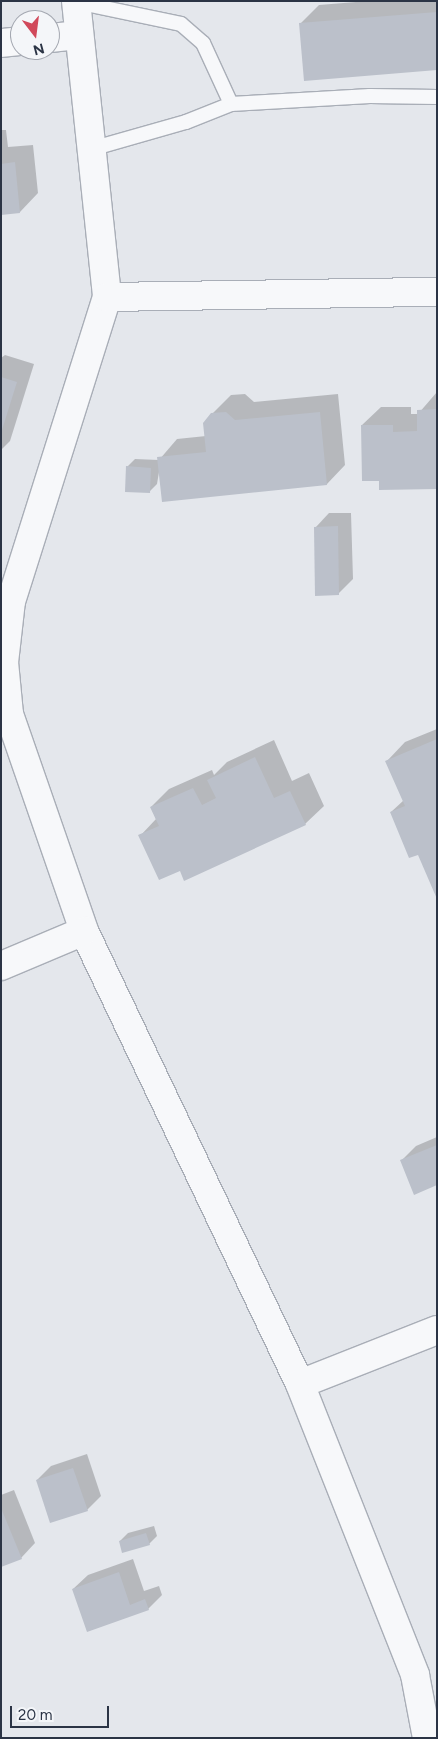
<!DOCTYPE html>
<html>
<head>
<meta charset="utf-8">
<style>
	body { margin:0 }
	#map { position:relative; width:438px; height:1739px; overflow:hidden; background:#e4e7ec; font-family:Figtree,sans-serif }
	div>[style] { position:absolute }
	.shadow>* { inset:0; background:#0003 }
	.building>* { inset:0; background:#bbc0ca }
	.roads { filter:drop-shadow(1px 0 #a9aeb7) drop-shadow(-1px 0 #a9aeb7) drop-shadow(0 1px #a9aeb7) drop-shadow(0 -1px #a9aeb7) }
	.service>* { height:14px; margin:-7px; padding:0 7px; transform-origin:7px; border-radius:7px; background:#f7f8fa }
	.minor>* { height:28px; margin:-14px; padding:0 14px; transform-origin:14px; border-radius:14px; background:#f7f8fa }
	span { translate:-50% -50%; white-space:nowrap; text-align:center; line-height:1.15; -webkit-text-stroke:4px #f4f6f9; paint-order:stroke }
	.frame { position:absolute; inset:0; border:2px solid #2b3445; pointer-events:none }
	.north { position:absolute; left:10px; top:10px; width:50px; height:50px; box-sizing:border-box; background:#f4f6f9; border:1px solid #a4a8b1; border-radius:50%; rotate:165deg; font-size:14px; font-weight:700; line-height:20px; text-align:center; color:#2b3445 }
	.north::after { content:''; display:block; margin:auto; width:18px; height:22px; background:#d1495b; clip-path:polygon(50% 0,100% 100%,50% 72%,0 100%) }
	.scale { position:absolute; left:10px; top:1706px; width:99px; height:22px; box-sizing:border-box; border:2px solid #2b3445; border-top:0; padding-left:6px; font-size:15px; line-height:18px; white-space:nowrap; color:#2b3445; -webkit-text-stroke:4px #f4f6f9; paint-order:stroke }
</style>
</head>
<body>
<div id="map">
	<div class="shadow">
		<div style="clip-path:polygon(368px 1px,437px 1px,437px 69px,300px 24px,319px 5px)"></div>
		<div style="clip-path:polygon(1px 130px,6px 130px,8px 147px,33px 145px,38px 193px,20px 212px,1px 214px)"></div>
		<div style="clip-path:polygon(5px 355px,34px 364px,10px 441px,1px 450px,1px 358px)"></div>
		<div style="clip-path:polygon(437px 392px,437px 488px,380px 480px,362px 425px,381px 407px,411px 407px,411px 414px,418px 414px)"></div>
		<div style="clip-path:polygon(245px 394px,254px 402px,338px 394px,345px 465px,327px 484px,163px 500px,160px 466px,157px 484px,150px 491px,127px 467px,135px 459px,159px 460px,177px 439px,206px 436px,212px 414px,231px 395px)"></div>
		<div style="clip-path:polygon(329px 513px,351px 513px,353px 579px,338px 594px,315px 528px)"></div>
		<div style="clip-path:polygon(437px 729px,437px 896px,418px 853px,391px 812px,404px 800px,387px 761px,405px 742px)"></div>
		<div style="clip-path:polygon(274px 740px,292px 781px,309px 773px,324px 806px,305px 824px,180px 869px,140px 836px,156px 819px,151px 807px,169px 789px,212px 770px,214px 775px,227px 762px)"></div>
		<div style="clip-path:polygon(437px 1137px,437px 1184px,402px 1160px,416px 1146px)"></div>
		<div style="clip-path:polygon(87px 1454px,101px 1496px,87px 1510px,37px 1480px,51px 1466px)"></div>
		<div style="clip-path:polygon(14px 1490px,35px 1543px,21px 1558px,1px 1566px,1px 1495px)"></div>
		<div style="clip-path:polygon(154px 1526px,157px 1536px,149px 1544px,120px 1541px,128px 1533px)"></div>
		<div style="clip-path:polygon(133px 1559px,144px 1591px,159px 1586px,162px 1595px,148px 1609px,88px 1631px,73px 1589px,88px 1575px)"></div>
	</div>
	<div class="building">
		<div style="clip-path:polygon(437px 12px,437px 70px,304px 81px,299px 23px)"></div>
		<div style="clip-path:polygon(15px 162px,20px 213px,1px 215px,1px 164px)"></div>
		<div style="clip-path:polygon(1px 377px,17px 382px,2px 430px,1px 430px)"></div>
		<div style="clip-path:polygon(437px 409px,437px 489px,379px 490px,379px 481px,362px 481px,361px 425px,393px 425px,393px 432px,417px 431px,417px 410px)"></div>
		<div style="clip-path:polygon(226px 412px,235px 420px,320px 412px,327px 485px,162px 502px,157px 457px,206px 452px,203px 423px,211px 413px)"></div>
		<div style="clip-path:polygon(126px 466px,151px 468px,150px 493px,125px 492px)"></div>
		<div style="clip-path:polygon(338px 526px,339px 595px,315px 596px,314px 527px)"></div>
		<div style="clip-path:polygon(437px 739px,437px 899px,418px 855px,409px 858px,390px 812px,405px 806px,385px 761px)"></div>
		<div style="clip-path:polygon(255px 757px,274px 798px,290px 791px,306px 825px,184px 881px,180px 871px,159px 880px,138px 835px,159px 826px,150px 807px,193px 788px,202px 805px,216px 798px,207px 780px)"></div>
		<div style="clip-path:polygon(437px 1145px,437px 1185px,414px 1195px,400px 1160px)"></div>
		<div style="clip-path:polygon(73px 1468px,88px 1511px,50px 1523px,36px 1480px)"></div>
		<div style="clip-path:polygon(1px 1508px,22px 1559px,1px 1567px)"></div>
		<div style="clip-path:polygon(146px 1533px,150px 1545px,122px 1553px,119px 1541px)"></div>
		<div style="clip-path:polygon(119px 1572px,130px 1605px,145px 1599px,149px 1610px,87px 1632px,72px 1589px)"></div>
	</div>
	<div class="roads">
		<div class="service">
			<div style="left:76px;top:2px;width:107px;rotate:11.8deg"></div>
			<div style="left:181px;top:24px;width:29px;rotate:41deg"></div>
			<div style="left:203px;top:43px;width:67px;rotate:65.3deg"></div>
			<div style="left:91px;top:149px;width:99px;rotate:-15.9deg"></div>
			<div style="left:186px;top:122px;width:48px;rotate:-21.8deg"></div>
			<div style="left:231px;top:104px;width:139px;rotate:-3.3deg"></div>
			<div style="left:370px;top:96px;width:67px;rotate:0.9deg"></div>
		</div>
		<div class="minor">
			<div style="left:76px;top:1px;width:298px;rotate:84deg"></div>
			<div style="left:107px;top:297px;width:319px;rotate:107.5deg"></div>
			<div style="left:11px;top:601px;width:61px;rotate:96.5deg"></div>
			<div style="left:4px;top:662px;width:52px;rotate:84.5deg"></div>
			<div style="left:9px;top:714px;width:230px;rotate:70.9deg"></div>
			<div style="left:84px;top:931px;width:502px;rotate:64.51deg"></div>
			<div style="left:300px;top:1384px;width:313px;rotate:68.4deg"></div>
			<div style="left:415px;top:1675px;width:64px;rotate:79.2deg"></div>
			<div style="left:50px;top:38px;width:28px;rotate:-6deg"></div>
			<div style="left:1px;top:43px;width:19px;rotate:-6deg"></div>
			<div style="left:107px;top:297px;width:330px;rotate:-0.9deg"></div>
			<div style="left:1px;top:966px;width:90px;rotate:-22.9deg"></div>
			<div style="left:300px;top:1384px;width:147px;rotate:-21.5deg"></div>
		</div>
	</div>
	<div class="frame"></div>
	<div class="north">N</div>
	<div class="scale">20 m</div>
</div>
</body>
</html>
